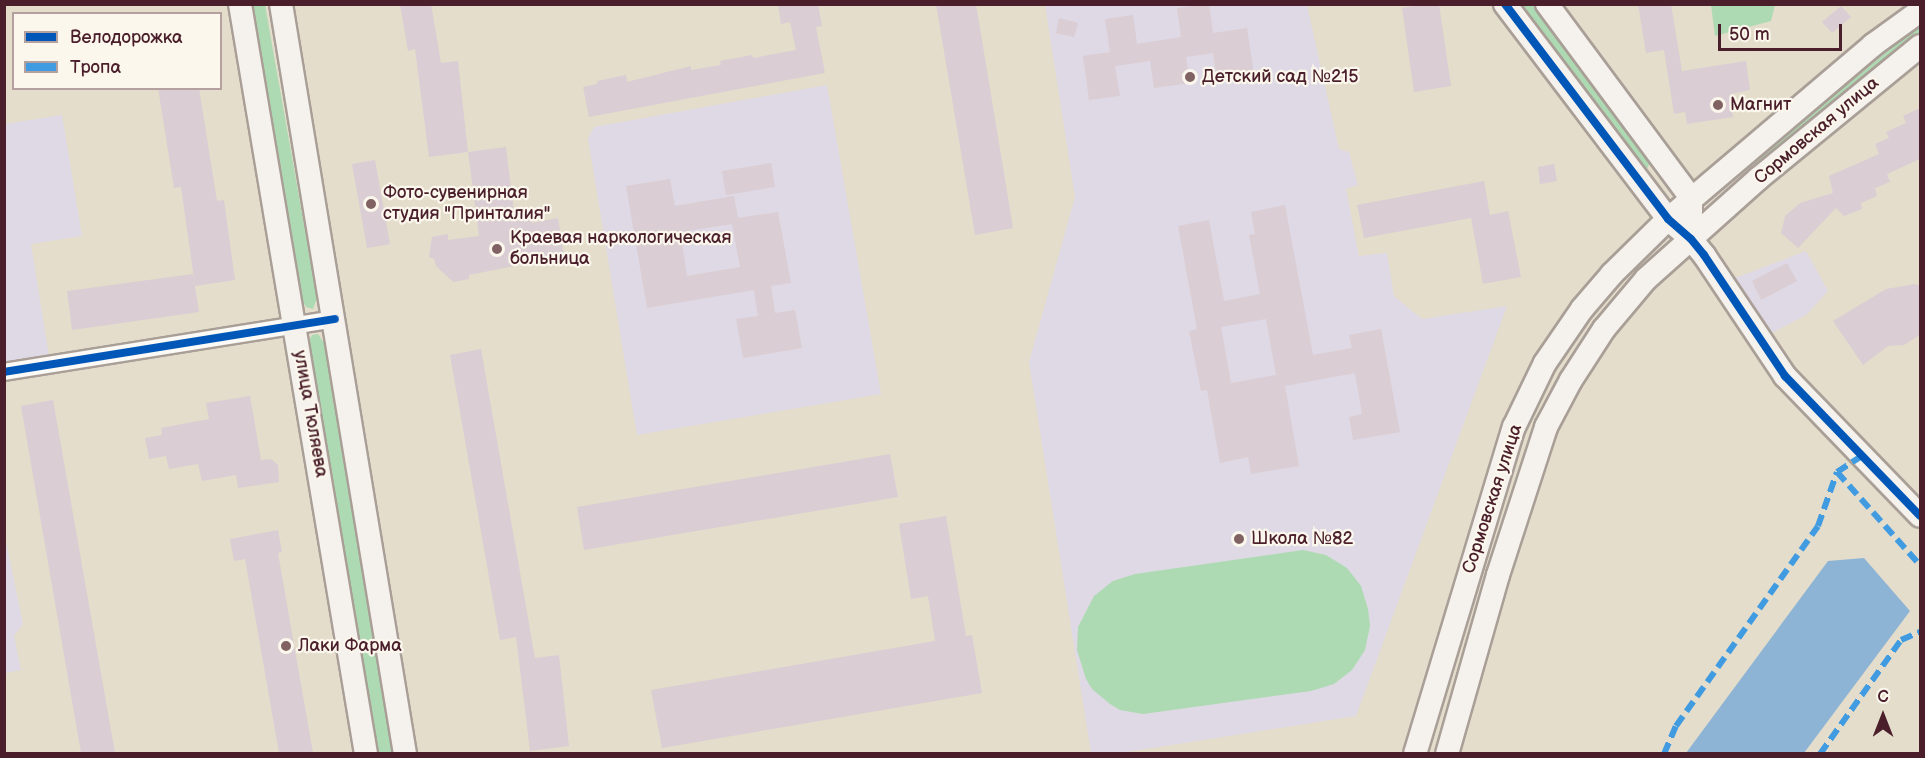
<!DOCTYPE html>
<html>
<head>
<meta charset="utf-8">
<style>
	body { margin:0 }
	#map { position:relative; width:1925px; height:758px; overflow:hidden; background:#e4ddcc; font-family:"Balsamiq Sans",sans-serif }
	div>[style] { position:absolute }
	.built>* { inset:0; background:#ded9e4 }
	.green>* { inset:0; background:#addab2 }
	.water>* { inset:0; background:#8db4d4 }
	.building>* { inset:0; background:#dacdd3 }
	.roads { filter:drop-shadow(2px 0 #a99f97) drop-shadow(-2px 0 #a99f97) drop-shadow(0 2px #a99f97) drop-shadow(0 -2px #a99f97) }
	.street>* { height:16px; margin:-8px; padding:0 8px; transform-origin:8px; border-radius:8px; background:#fbfaf7 }
	.secondary>* { height:22px; margin:-11px; padding:0 11px; transform-origin:11px; border-radius:11px; background:#f5f1ed }
	.quiet>* { height:6px; margin-top:-3px; transform-origin:0; background:repeating-linear-gradient(90deg,#409be1 0 12px,transparent 0 18px) }
	.cycleway>* { height:8px; margin:-4px; padding:0 4px; transform-origin:4px; border-radius:4px; background:#0057b8 }
	.dots>* { width:16px; height:16px; translate:-50% -50%; box-sizing:border-box; border:3px solid #fbf7ec; border-radius:50% }
	span { translate:-50% -50%; white-space:nowrap; text-align:center; line-height:1.15; -webkit-text-stroke:4.5px #fbf7ec; paint-order:stroke }
	.poi-label { font-size:18px; color:#4a1f2b }
	.left { translate:0 -50%; text-align:left }
	.street-label { font-size:18px; color:#4a1f2b }
	.frame { position:absolute; inset:0; border:6px solid #4a1f2b; pointer-events:none }
	.legend { position:absolute; left:12px; top:12px; width:210px; height:78px; box-sizing:border-box; background:#fbf7ec; border:2px solid #b4a19f; margin:0; padding:8px 10px; list-style:none; font-size:18px; color:#4a1f2b }
	.legend li { display:flex; align-items:center; gap:12px; height:30px }
	.legend b { width:30px; border:2px solid #b4a19f }
	.north { position:absolute; left:1853px; top:686px; width:60px; height:60px; -webkit-text-stroke:4px #fbf7ec; paint-order:stroke; rotate:0deg; font-size:16px; font-weight:700; line-height:24px; text-align:center; color:#4a1f2b }
	.north::after { content:''; display:block; margin:auto; width:21px; height:27px; background:#4a1f2b; clip-path:polygon(50% 0,100% 100%,50% 72%,0 100%) }
	.scale { position:absolute; left:1718px; top:24px; width:124px; height:27px; box-sizing:border-box; border:3px solid #4a1f2b; border-top:0; padding-left:8px; font-size:18px; line-height:21px; white-space:nowrap; color:#4a1f2b; -webkit-text-stroke:4px #fbf7ec; paint-order:stroke }
</style>
</head>
<body>
<div id="map">
	<div class="built">
		<div style="clip-path:polygon(1045px 5px,1307px 5px,1339px 149px,1349px 152px,1358px 185px,1346px 189px,1359px 256px,1387px 253px,1394px 296px,1422px 319px,1507px 306px,1356px 716px,1120px 753px,1091px 753px,1029px 362px,1075px 197px)"></div>
		<div style="clip-path:polygon(827px 85px,881px 394px,637px 435px,588px 139px,594px 127px)"></div>
		<div style="clip-path:polygon(62px 115px,82px 236px,31px 244px,49px 356px,5px 363px,5px 124px)"></div>
		<div style="clip-path:polygon(1806px 251px,1828px 291px,1806px 315px,1770px 334px,1735px 278px)"></div>
		<div style="clip-path:polygon(4px 532px,23px 624px,14px 636px,21px 670px,5px 673px)"></div>
	</div>
	<div class="green">
		<div style="clip-path:polygon(251px 5px,265px 5px,317px 298px,313px 309px,306px 307px,302px 300px)"></div>
		<div style="clip-path:polygon(1523px 5px,1533px 5px,1650px 162px,1647px 169px,1643px 168px,1570px 73px)"></div>
		<div style="clip-path:polygon(1711px 5px,1711px 4px,1775px 5px,1771px 21px,1715px 36px)"></div>
		<div style="clip-path:polygon(1920px 25px,1920px 35px,1757px 167px,1752px 162px)"></div>
		<div style="clip-path:polygon(318px 334px,324px 343px,392px 753px,377px 753px,309px 341px,312px 335px)"></div>
		<div style="clip-path:polygon(1303px 550px,1326px 555px,1347px 568px,1361px 586px,1368px 609px,1370px 626px,1365px 650px,1352px 670px,1334px 684px,1311px 691px,1143px 714px,1120px 710px,1110px 704px,1092px 689px,1086px 679px,1077px 650px,1078px 627px,1094px 596px,1113px 581px,1135px 574px)"></div>
	</div>
	<div class="water">
		<div style="clip-path:polygon(1864px 558px,1910px 611px,1804px 753px,1686px 753px,1828px 561px)"></div>
	</div>
	<div class="building">
		<div style="clip-path:polygon(400px 4px,431px 4px,441px 63px,458px 61px,468px 152px,429px 157px,415px 49px,408px 51px)"></div>
		<div style="clip-path:polygon(778px 4px,818px 4px,822px 26px,816px 27px,825px 73px,589px 117px,583px 87px,597px 84px,597px 81px,626px 75px,627px 82px,691px 66px,691px 70px,721px 65px,720px 61px,752px 55px,753px 58px,796px 50px,790px 22px,781px 24px)"></div>
		<div style="clip-path:polygon(936px 4px,976px 4px,1013px 228px,975px 235px)"></div>
		<div style="clip-path:polygon(1209px 4px,1213px 33px,1247px 28px,1254px 74px,1217px 80px,1213px 53px,1186px 57px,1190px 83px,1154px 88px,1150px 61px,1115px 66px,1120px 96px,1089px 100px,1083px 56px,1110px 52px,1105px 19px,1133px 15px,1137px 44px,1181px 37px,1177px 8px)"></div>
		<div style="clip-path:polygon(1426px 4px,1439px 4px,1451px 86px,1414px 92px,1402px 8px)"></div>
		<div style="clip-path:polygon(1638px 4px,1671px 4px,1682px 71px,1746px 61px,1750px 90px,1730px 94px,1733px 117px,1687px 124px,1685px 112px,1674px 114px,1664px 50px,1646px 53px)"></div>
		<div style="clip-path:polygon(1841px 6px,1851px 17px,1832px 33px,1822px 22px)"></div>
		<div style="clip-path:polygon(1059px 18px,1078px 23px,1074px 37px,1056px 33px)"></div>
		<div style="clip-path:polygon(158px 88px,199px 88px,217px 201px,224px 200px,235px 280px,195px 286px,181px 187px,174px 188px)"></div>
		<div style="clip-path:polygon(1920px 108px,1920px 159px,1887px 174px,1890px 182px,1875px 188px,1877px 196px,1861px 203px,1862px 209px,1844px 216px,1836px 208px,1798px 248px,1781px 233px,1785px 216px,1800px 203px,1833px 193px,1829px 176px,1879px 154px,1875px 144px,1889px 138px,1886px 132px,1906px 123px,1903px 116px)"></div>
		<div style="clip-path:polygon(506px 147px,515px 221px,531px 219px,532px 223px,558px 218px,564px 256px,469px 275px,469px 279px,453px 282px,436px 266px,434px 259px,429px 257px,432px 237px,448px 234px,448px 240px,479px 236px,468px 152px)"></div>
		<div style="clip-path:polygon(375px 160px,390px 244px,367px 248px,352px 164px)"></div>
		<div style="clip-path:polygon(771px 163px,775px 187px,726px 195px,722px 171px)"></div>
		<div style="clip-path:polygon(1554px 164px,1557px 181px,1540px 184px,1538px 167px)"></div>
		<div style="clip-path:polygon(evenodd,670px 179px,675px 206px,734px 196px,738px 218px,778px 212px,791px 283px,771px 286px,775px 313px,795px 310px,802px 348px,743px 358px,736px 319px,758px 316px,754px 290px,647px 308px,626px 186px,670px 179px,732px 224px,740px 267px,687px 276px,680px 232px,732px 224px)"></div>
		<div style="clip-path:polygon(1484px 181px,1490px 215px,1508px 211px,1521px 277px,1483px 284px,1471px 218px,1364px 238px,1357px 205px)"></div>
		<div style="clip-path:polygon(evenodd,1285px 205px,1313px 355px,1352px 348px,1349px 335px,1381px 329px,1400px 432px,1353px 440px,1349px 417px,1362px 414px,1355px 373px,1285px 386px,1299px 466px,1251px 474px,1248px 457px,1220px 463px,1207px 390px,1201px 391px,1189px 331px,1197px 329px,1178px 226px,1209px 220px,1224px 301px,1260px 294px,1249px 235px,1255px 234px,1251px 212px,1285px 205px,1266px 319px,1276px 375px,1231px 383px,1221px 327px,1266px 319px)"></div>
		<div style="clip-path:polygon(1787px 263px,1797px 281px,1761px 300px,1752px 281px)"></div>
		<div style="clip-path:polygon(193px 274px,199px 312px,72px 330px,67px 291px)"></div>
		<div style="clip-path:polygon(1915px 284px,1920px 286px,1920px 335px,1904px 345px,1888px 346px,1863px 365px,1833px 321px,1886px 289px)"></div>
		<div style="clip-path:polygon(481px 349px,535px 658px,559px 655px,569px 746px,530px 751px,516px 637px,500px 640px,450px 355px)"></div>
		<div style="clip-path:polygon(250px 396px,261px 460px,271px 459px,278px 465px,279px 482px,238px 488px,236px 475px,202px 481px,198px 464px,169px 469px,166px 456px,149px 459px,145px 438px,162px 435px,161px 428px,209px 419px,206px 403px)"></div>
		<div style="clip-path:polygon(53px 400px,115px 753px,81px 753px,21px 406px)"></div>
		<div style="clip-path:polygon(890px 454px,898px 497px,584px 550px,577px 507px)"></div>
		<div style="clip-path:polygon(946px 516px,966px 636px,972px 635px,982px 693px,662px 748px,651px 690px,935px 641px,928px 596px,911px 599px,899px 524px)"></div>
		<div style="clip-path:polygon(278px 530px,282px 552px,278px 553px,313px 753px,279px 753px,245px 559px,234px 561px,230px 539px)"></div>
	</div>
	<div class="roads">
		<div class="street">
			<div style="left:4px;top:372px;width:335px;rotate:-9.1deg"></div>
		</div>
		<div class="secondary">
			<div style="left:240px;top:4px;width:761px;rotate:80.46deg"></div>
			<div style="left:281px;top:4px;width:760px;rotate:80.61deg"></div>
			<div style="left:1505px;top:4px;width:270px;rotate:52.8deg"></div>
			<div style="left:1668px;top:219px;width:30px;rotate:41deg"></div>
			<div style="left:1691px;top:239px;width:21px;rotate:51deg"></div>
			<div style="left:1704px;top:255px;width:146px;rotate:56.2deg"></div>
			<div style="left:1785px;top:376px;width:194px;rotate:46deg"></div>
			<div style="left:1547px;top:4px;width:242px;rotate:53.4deg"></div>
			<div style="left:1691px;top:198px;width:15px;rotate:90deg"></div>
			<div style="left:1415px;top:754px;width:342px;rotate:-73.2deg"></div>
			<div style="left:1514px;top:427px;width:71px;rotate:-64.2deg"></div>
			<div style="left:1545px;top:363px;width:65px;rotate:-55.6deg"></div>
			<div style="left:1582px;top:309px;width:46px;rotate:-49.4deg"></div>
			<div style="left:1612px;top:274px;width:78px;rotate:-44.5deg"></div>
			<div style="left:1668px;top:219px;width:269px;rotate:-40.3deg"></div>
			<div style="left:1873px;top:45px;width:58px;rotate:-35.9deg"></div>
			<div style="left:1447px;top:754px;width:186px;rotate:-74.1deg"></div>
			<div style="left:1498px;top:575px;width:156px;rotate:-72deg"></div>
			<div style="left:1546px;top:427px;width:53px;rotate:-62deg"></div>
			<div style="left:1571px;top:380px;width:61px;rotate:-57.1deg"></div>
			<div style="left:1604px;top:329px;width:65px;rotate:-50deg"></div>
			<div style="left:1646px;top:279px;width:152px;rotate:-41.8deg"></div>
			<div style="left:1759px;top:178px;width:208px;rotate:-39.3deg"></div>
		</div>
	</div>
	<div class="quiet">
		<div style="left:1837px;top:472px;width:125px;rotate:48.3deg"></div>
		<div style="left:1664px;top:754px;width:30px;rotate:-67deg"></div>
		<div style="left:1676px;top:726px;width:245px;rotate:-54.6deg"></div>
		<div style="left:1818px;top:526px;width:57px;rotate:-70.6deg"></div>
		<div style="left:1837px;top:472px;width:31px;rotate:-33deg"></div>
		<div style="left:1820px;top:754px;width:140px;rotate:-54.6deg"></div>
		<div style="left:1901px;top:640px;width:21px;rotate:-23deg"></div>
	</div>
	<div class="cycleway">
		<div style="left:1505px;top:4px;width:270px;rotate:52.8deg"></div>
		<div style="left:1668px;top:219px;width:30px;rotate:41deg"></div>
		<div style="left:1691px;top:239px;width:21px;rotate:51deg"></div>
		<div style="left:1704px;top:255px;width:146px;rotate:56.2deg"></div>
		<div style="left:1785px;top:376px;width:194px;rotate:46deg"></div>
		<div style="left:4px;top:372px;width:335px;rotate:-9.1deg"></div>
	</div>
	<div class="dots">
		<div style="left:1190px;top:77px;background:#806263"></div>
		<div style="left:1718px;top:105px;background:#806263"></div>
		<div style="left:371px;top:204px;background:#806263"></div>
		<div style="left:497px;top:249px;background:#806263"></div>
		<div style="left:1239px;top:539px;background:#806263"></div>
		<div style="left:286px;top:646px;background:#806263"></div>
	</div>
	<div class="poi-label">
		<span class="left" style="left:1202px;top:77px">Детский сад №215</span>
		<span class="left" style="left:1730px;top:105px">Магнит</span>
		<span class="left" style="left:383px;top:204px">Фото-сувенирная<br>студия "Принталия"</span>
		<span class="left" style="left:510px;top:249px">Краевая наркологическая<br>больница</span>
		<span class="left" style="left:1251px;top:539px">Школа №82</span>
		<span class="left" style="left:298px;top:646px">Лаки Фарма</span>
	</div>
	<div class="street-label">
		<span style="left:1817px;top:131px;rotate:-40deg">Сормовская улица</span>
		<span style="left:310px;top:414px;rotate:80deg">улица Тюляева</span>
		<span style="left:1493px;top:499px;rotate:-72deg">Сормовская улица</span>
	</div>
	<div class="frame"></div>
	<ul class="legend">
	<li><b style="height:8px;background:#0057b8"></b>Велодорожка</li>
	<li><b style="height:8px;background:#409be1"></b>Тропа</li>
	</ul>
	<div class="north">С</div>
	<div class="scale">50 m</div>
</div>
</body>
</html>
